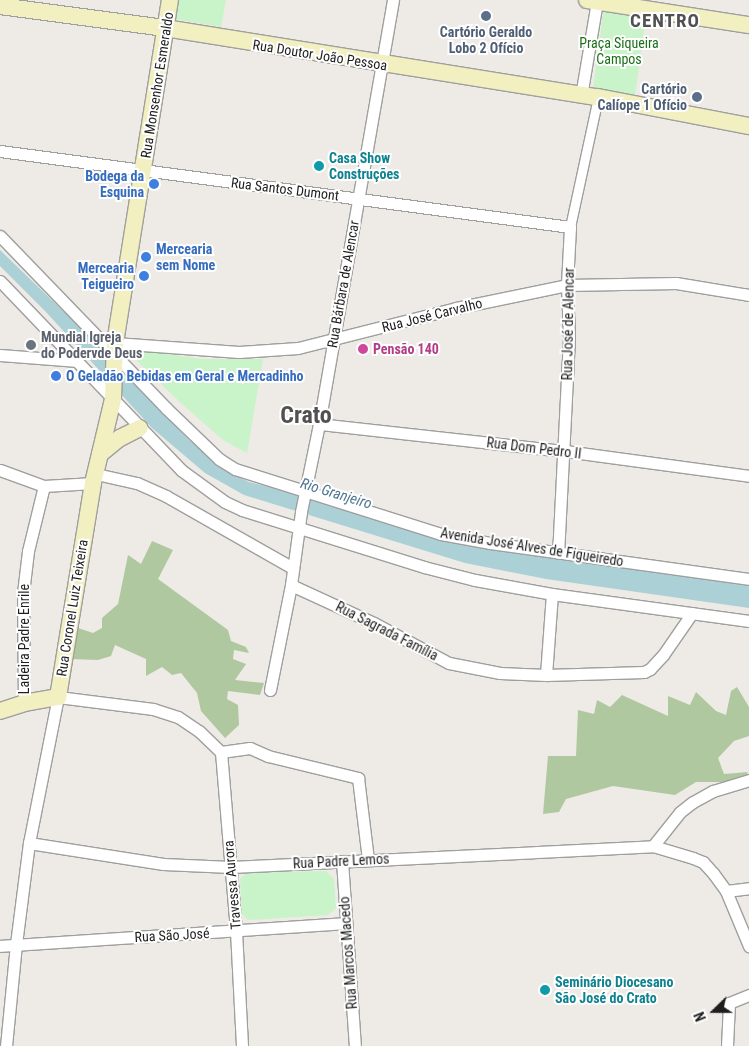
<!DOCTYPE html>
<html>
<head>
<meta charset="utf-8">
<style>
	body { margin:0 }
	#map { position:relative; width:749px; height:1046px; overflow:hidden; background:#eeeae5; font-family:"Roboto Condensed",sans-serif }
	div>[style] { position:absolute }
	.forest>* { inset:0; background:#b0c89f }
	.park>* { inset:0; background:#c9f3c8 }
	.water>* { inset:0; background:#abd1d6 }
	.roads { filter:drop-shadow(1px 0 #9f9f9f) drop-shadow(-1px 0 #9f9f9f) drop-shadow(0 1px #9f9f9f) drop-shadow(0 -1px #9f9f9f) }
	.pedestrian>* { height:9px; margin:-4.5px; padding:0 4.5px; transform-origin:4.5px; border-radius:4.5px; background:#fff }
	.minor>* { height:11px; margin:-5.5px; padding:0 5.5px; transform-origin:5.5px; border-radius:5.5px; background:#fff }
	.secondary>* { height:16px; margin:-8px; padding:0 8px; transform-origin:8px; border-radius:8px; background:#f2efc0 }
	.dots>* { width:14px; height:14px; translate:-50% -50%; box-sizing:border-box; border:2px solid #fff; border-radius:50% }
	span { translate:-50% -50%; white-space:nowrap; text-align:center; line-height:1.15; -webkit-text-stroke:4px #fff; paint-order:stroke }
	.service-label { font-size:14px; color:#4e5e75; font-weight:700 }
	.right { translate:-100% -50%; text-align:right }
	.park-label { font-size:14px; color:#1b6f19 }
	.street-label { font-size:14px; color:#1e1e1e }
	.culture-label { font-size:14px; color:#0d838f; font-weight:700 }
	.left { translate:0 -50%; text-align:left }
	.shop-label { font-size:14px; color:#366cbe; font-weight:700 }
	.worship-label { font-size:14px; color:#5b616d; font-weight:700 }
	.hotel-label { font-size:14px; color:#b23c85; font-weight:700 }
	.water-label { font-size:15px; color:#4f7894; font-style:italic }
	.district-label { font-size:19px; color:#515151; font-weight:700; letter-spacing:1px }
	.town-label { font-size:24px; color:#515151; font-weight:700 }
	.north { position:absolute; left:689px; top:986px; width:50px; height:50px; -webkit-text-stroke:4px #fff; paint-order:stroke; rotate:248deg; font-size:14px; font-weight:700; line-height:20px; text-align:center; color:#1e1e1e }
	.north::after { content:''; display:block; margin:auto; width:18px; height:22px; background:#1e1e1e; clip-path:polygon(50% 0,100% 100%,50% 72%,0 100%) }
</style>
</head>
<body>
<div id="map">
	<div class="forest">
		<div style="clip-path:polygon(152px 541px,173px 550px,158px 579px,228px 630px,231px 641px,246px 647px,249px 653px,234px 650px,233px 659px,246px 664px,235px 680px,264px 683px,260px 695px,228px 691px,227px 699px,238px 705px,239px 725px,225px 738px,201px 711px,197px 693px,181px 673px,172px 675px,162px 667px,146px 676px,146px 659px,115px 645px,111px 656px,98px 660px,70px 659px,75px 627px,93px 633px,102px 628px,102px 618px,118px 604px,128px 555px,141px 564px)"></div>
		<div style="clip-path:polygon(737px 687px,749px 707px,749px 736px,734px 741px,718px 758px,724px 774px,748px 772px,742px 782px,696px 782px,675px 795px,613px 786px,566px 799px,559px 812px,543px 814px,548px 756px,576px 756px,578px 710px,594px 714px,597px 700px,610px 707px,622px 695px,668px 716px,668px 696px,690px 705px,696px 692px,716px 711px,726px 715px,731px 691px)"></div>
	</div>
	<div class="park">
		<div style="clip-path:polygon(178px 0,226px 0,221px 27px,175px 19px)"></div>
		<div style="clip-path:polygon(604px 8px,646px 14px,635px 95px,593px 89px)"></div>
		<div style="clip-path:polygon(135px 349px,201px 359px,263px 359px,247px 453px,223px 440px,182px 404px,137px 361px)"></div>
		<div style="clip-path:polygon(326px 871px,334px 879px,336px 908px,328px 915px,248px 920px,242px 914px,240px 879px,246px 873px)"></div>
	</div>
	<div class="water">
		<div style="clip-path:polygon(0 250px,91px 338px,189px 440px,225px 470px,249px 482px,298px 494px,469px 545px,749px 586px,749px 608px,546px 579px,465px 563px,244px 495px,205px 473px,152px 428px,46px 312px,0 266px)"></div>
	</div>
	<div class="roads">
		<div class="pedestrian">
			<div style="left:570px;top:227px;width:133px;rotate:-77.8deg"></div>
		</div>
		<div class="minor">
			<div style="left:393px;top:0;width:430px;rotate:99.9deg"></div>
			<div style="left:319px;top:424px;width:90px;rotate:101.6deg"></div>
			<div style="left:301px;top:512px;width:74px;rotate:97.8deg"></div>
			<div style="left:291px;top:585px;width:91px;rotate:24.6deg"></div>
			<div style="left:374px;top:623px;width:85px;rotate:28.1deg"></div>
			<div style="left:449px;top:663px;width:52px;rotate:11.1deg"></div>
			<div style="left:500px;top:673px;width:46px;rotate:2.5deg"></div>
			<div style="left:546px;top:675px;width:98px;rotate:-1.8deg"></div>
			<div style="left:644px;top:672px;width:7px;rotate:-27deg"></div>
			<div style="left:650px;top:669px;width:19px;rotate:-47deg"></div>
			<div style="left:663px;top:655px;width:51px;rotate:-55.4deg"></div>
			<div style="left:581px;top:96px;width:96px;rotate:-80.4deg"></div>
			<div style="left:0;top:151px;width:575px;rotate:7.59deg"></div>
			<div style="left:570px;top:227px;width:58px;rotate:93deg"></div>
			<div style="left:567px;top:285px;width:53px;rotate:87.8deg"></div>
			<div style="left:569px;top:338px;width:215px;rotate:92.9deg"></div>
			<div style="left:0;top:236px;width:239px;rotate:46deg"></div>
			<div style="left:166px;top:408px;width:74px;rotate:43.9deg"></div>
			<div style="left:219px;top:459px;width:19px;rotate:32deg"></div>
			<div style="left:235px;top:469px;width:216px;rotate:17.5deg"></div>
			<div style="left:441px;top:534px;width:50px;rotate:10.4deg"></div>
			<div style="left:490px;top:543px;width:261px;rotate:7.9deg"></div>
			<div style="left:0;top:281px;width:262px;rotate:46.2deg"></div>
			<div style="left:181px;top:470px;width:54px;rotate:36deg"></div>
			<div style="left:225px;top:502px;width:19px;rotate:25deg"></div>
			<div style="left:242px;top:510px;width:191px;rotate:17.4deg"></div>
			<div style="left:424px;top:567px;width:53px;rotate:14.3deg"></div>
			<div style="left:475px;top:580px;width:78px;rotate:10.3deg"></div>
			<div style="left:552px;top:594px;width:199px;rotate:7.8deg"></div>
			<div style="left:115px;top:343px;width:124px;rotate:4.2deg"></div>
			<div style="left:239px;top:352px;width:59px;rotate:-3.9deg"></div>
			<div style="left:298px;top:348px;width:163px;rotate:-14.2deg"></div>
			<div style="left:456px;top:308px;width:113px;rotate:-11.7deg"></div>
			<div style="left:567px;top:285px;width:109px;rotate:-1.1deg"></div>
			<div style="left:676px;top:283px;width:74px;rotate:9.3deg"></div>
			<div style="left:0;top:355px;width:78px;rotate:4.4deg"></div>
			<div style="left:319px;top:424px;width:247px;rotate:6.3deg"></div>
			<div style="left:565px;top:451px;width:186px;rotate:7.7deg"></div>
			<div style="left:0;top:470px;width:47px;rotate:20deg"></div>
			<div style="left:44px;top:486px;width:49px;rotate:-3.5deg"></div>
			<div style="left:96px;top:474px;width:42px;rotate:12.4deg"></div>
			<div style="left:137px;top:483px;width:32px;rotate:24deg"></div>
			<div style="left:166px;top:496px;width:146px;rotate:29.6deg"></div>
			<div style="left:546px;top:675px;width:81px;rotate:-85.8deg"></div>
			<div style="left:270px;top:690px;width:107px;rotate:-78.7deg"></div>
			<div style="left:24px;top:703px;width:110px;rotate:-90.5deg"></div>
			<div style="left:23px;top:593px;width:42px;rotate:-83.2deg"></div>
			<div style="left:28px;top:551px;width:67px;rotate:-76.2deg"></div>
			<div style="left:221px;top:752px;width:180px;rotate:85.2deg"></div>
			<div style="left:236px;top:931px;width:115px;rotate:87deg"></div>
			<div style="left:221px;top:752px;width:29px;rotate:-8deg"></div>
			<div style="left:250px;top:748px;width:20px;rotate:24deg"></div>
			<div style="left:268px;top:756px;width:93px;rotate:13.7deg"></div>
			<div style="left:358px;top:778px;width:82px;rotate:83deg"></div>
			<div style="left:29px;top:843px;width:136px;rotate:8.9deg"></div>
			<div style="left:163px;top:864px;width:68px;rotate:2.5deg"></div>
			<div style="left:231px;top:867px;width:423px;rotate:-2.8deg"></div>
			<div style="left:653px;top:846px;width:42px;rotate:16.7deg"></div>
			<div style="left:693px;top:858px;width:11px;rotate:22deg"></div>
			<div style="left:703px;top:862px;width:15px;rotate:48deg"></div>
			<div style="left:713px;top:873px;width:22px;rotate:54deg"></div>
			<div style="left:726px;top:891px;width:60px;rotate:67.3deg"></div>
			<div style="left:653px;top:846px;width:43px;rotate:-51.5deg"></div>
			<div style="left:680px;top:812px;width:16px;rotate:-38deg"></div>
			<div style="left:693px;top:802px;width:23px;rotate:-29deg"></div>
			<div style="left:713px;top:791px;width:38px;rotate:-17deg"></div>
			<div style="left:342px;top:861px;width:185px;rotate:86deg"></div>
			<div style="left:726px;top:891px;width:23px;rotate:-7deg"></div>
			<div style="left:0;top:946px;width:346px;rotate:-3.8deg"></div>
			<div style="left:6px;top:1046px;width:102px;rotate:-84.4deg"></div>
			<div style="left:16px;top:944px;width:102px;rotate:-82.7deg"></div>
			<div style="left:29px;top:843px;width:149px;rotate:-78.8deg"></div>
			<div style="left:58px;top:697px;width:96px;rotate:7.2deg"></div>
			<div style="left:153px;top:709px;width:26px;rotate:18deg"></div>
			<div style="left:178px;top:717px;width:25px;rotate:34deg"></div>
			<div style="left:199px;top:731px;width:30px;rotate:44deg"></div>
			<div style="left:727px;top:1046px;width:43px;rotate:-87.3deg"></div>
			<div style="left:729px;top:1003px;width:22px;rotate:-22deg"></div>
		</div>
		<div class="secondary">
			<div style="left:587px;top:0;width:164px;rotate:8.8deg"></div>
			<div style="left:0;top:6px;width:166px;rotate:7.6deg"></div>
			<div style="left:165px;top:28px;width:438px;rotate:9.1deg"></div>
			<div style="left:598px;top:97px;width:154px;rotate:10.9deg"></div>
			<div style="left:100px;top:454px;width:26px;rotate:-39deg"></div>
			<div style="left:120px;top:438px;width:22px;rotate:-27deg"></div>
			<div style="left:0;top:711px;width:25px;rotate:-18deg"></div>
			<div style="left:24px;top:703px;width:35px;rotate:-10deg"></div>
			<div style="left:58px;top:697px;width:217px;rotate:-80.7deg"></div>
			<div style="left:93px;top:483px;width:86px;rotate:-76.6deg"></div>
			<div style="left:113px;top:399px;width:56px;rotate:-88deg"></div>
			<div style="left:115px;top:343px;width:347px;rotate:-80.9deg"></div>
		</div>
	</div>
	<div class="dots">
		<div style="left:486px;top:16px;background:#5c6f8a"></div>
		<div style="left:697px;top:97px;background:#5c6f8a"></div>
		<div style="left:319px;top:166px;background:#0f9aa8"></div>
		<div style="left:154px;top:184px;background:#3f7fe0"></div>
		<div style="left:146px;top:257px;background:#3f7fe0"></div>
		<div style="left:144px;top:276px;background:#3f7fe0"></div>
		<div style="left:31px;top:345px;background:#6b7280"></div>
		<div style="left:363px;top:349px;background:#d1479c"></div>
		<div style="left:56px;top:376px;background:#3f7fe0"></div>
		<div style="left:545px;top:990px;background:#0f9aa8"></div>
	</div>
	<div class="service-label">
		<span style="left:486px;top:40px">Cartório Geraldo<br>Lobo 2 Ofício</span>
		<span class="right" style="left:687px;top:97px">Cartório<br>Calíope 1 Ofício</span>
	</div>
	<div class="park-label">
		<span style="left:619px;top:51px">Praça Siqueira<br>Campos</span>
	</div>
	<div class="street-label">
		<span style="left:320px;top:55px;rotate:9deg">Rua Doutor João Pessoa</span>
		<span style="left:157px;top:85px;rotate:-81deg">Rua Monsenhor Esmeraldo</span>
		<span style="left:285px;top:189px;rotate:7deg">Rua Santos Dumont</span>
		<span style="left:343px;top:284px;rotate:-80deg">Rua Bárbara de Alencar</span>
		<span style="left:432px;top:315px;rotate:-14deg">Rua José Carvalho</span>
		<span style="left:568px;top:324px;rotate:-89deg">Rua José de Alencar</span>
		<span style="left:534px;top:448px;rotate:7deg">Rua Dom Pedro II</span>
		<span style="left:532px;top:547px;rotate:9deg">Avenida José Alves de Figueiredo</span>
		<span style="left:72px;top:608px;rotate:-81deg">Rua Coronel Luiz Teixeira</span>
		<span style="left:387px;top:631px;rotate:27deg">Rua Sagrada Família</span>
		<span style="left:24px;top:639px;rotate:-90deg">Ladeira Padre Enrile</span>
		<span style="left:341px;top:861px;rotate:-3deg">Rua Padre Lemos</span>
		<span style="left:232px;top:885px;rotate:-95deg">Travessa Aurora</span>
		<span style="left:172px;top:935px;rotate:-3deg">Rua São José</span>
		<span style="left:348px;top:953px;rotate:-94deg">Rua Marcos Macedo</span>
	</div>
	<div class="culture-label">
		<span class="left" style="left:329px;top:166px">Casa Show<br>Construções</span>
		<span class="left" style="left:555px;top:990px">Seminário Diocesano<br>São José do Crato</span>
	</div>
	<div class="shop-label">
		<span class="right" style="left:144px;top:184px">Bodega da<br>Esquina</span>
		<span class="left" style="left:156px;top:257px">Mercearia<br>sem Nome</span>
		<span class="right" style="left:134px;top:276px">Mercearia<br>Teigueiro</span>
		<span class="left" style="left:66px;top:376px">O Geladão Bebidas em Geral e Mercadinho</span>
	</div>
	<div class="worship-label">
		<span class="left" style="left:41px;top:345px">Mundial Igreja<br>do Podervde Deus</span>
	</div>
	<div class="hotel-label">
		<span class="left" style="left:373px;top:349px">Pensão 140</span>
	</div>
	<div class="water-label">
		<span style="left:336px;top:494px;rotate:17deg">Rio Granjeiro</span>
	</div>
	<div class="district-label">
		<span style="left:665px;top:21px">CENTRO</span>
	</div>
	<div class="town-label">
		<span style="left:306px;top:416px">Crato</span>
	</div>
	<div class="north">N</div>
</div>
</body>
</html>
